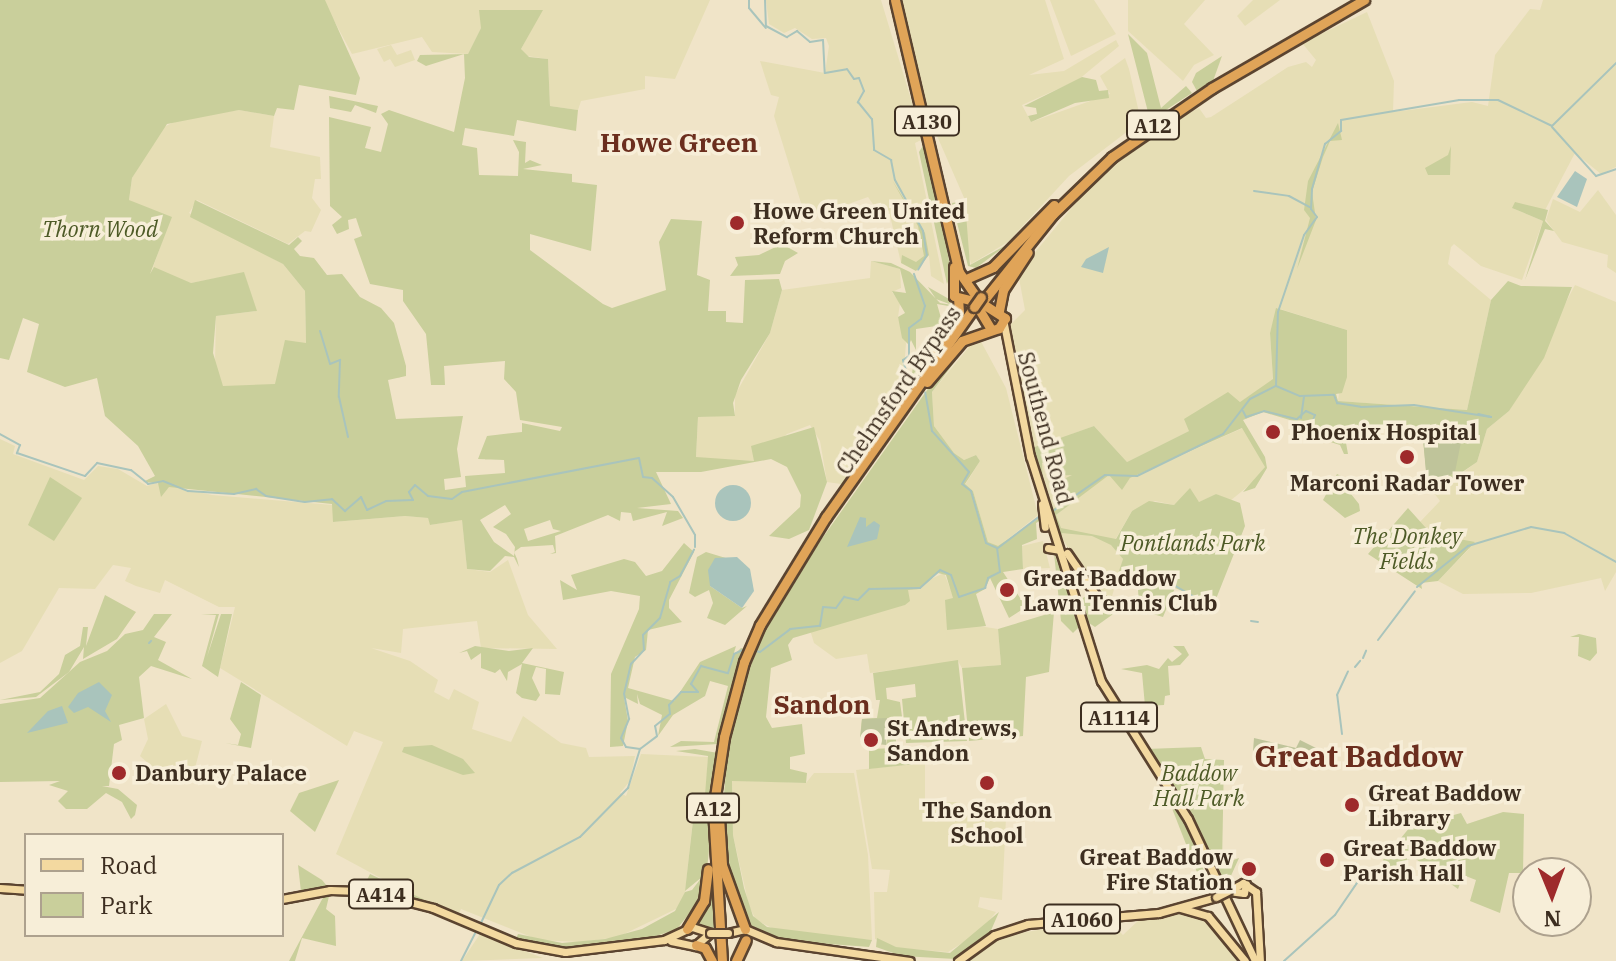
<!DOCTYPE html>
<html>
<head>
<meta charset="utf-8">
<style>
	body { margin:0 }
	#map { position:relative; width:1616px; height:961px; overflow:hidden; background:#f0e4c8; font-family:"IBM Plex Serif",serif }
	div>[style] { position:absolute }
	.farmland>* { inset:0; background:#e6deb5 }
	.green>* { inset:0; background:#c9cf9b }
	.cemetery>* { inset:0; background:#bfc49a }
	.water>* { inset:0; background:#a9c4bc }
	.round { border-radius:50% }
	.stream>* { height:2px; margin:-1px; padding:0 1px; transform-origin:1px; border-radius:1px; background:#a9c4bc }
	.roads { filter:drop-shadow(2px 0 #5b4430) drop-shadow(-2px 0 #5b4430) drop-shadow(0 2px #5b4430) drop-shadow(0 -2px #5b4430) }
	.primary>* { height:7px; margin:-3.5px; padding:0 3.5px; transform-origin:3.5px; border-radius:3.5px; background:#f3d9a0 }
	.highway>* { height:9px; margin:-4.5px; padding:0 4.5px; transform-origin:4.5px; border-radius:4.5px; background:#e0a458 }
	.bridges { filter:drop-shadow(2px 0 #5b4430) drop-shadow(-2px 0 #5b4430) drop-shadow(0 2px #5b4430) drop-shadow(0 -2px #5b4430) }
	.primary-bridge>* { height:7px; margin:-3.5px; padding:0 3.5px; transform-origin:3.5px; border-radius:3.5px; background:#f3d9a0 }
	.highway-bridge>* { height:9px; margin:-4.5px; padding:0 4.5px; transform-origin:4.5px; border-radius:4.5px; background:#e0a458 }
	.dots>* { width:22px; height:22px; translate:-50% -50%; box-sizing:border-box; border:4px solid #f7eed8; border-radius:50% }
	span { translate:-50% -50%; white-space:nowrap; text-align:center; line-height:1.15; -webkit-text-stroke:7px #f7eed8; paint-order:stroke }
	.shield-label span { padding:2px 6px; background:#f7eed8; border:2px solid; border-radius:6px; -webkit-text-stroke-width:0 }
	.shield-label { font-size:20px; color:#3d2e20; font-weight:700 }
	.poi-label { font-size:22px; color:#3d2e20; font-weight:700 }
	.left { translate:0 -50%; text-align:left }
	.right { translate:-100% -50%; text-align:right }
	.park-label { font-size:22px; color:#4d5a26; font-style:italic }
	.street-label { font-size:22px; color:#3d2e20 }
	.quarter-label { font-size:26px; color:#6b2e1e; font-weight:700 }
	.district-label { font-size:30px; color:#6b2e1e; font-weight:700 }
	.legend { position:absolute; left:24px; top:833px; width:260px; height:104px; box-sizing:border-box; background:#f7eed8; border:2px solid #ada18e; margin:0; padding:10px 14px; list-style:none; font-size:24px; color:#3d2e20 }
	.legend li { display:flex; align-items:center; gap:16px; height:40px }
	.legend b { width:40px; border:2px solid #ada18e }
	.north { position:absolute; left:1512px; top:857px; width:80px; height:80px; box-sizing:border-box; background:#f7eed8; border:2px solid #ada18e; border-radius:50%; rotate:179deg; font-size:22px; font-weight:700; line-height:32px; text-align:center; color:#3d2e20 }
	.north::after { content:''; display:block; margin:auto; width:28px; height:36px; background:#9e2a2b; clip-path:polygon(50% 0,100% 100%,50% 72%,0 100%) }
</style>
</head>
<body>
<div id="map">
	<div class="farmland">
		<div style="clip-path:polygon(323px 0,710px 0,675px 79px,645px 76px,645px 89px,581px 101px,578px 110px,550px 106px,548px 59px,527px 56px,528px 63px,521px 49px,542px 10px,481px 28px,468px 54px,432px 52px,422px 37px,352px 54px)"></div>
		<div style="clip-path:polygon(766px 0,881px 0,923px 139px,915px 143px,944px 284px,931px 276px,929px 255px,919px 263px,901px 263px,889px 211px,875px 207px,868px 197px,806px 219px,774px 116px,779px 97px,771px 95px,760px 61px,825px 73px,829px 46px,826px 38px,812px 39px,795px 28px,784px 33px,769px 24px)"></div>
		<div style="clip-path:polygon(900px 0,1045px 0,1064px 59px,1029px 75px,1064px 71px,1116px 40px,1119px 46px,1078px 80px,1022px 105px,1031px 122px,1110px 94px,1100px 76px,1125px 58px,1129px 69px,1141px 121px,1069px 176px,1008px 242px,971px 264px,963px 231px,965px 200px,931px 122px)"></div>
		<div style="clip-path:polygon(1050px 0,1094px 0,1116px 34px,1071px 56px)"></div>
		<div style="clip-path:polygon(1128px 0,1205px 0,1184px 24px,1214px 55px,1194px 65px,1183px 81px,1128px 31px)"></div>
		<div style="clip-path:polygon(1253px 0,1280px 0,1245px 26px,1237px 16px)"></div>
		<div style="clip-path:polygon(1543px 0,1616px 0,1616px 167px,1601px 174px,1575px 153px,1544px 212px,1512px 208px,1543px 221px,1522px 280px,1481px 266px,1454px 244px,1451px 247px,1448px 264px,1491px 300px,1467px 410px,1338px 401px,1347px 330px,1277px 308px,1270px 333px,1273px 380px,1240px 402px,1228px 393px,1207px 407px,1189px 431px,1127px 462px,1094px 426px,1072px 434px,1082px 474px,1073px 495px,1051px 510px,1031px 449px,1009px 326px,1025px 310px,1018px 273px,1098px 176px,1168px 123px,1199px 108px,1206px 118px,1211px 117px,1288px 67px,1306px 62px,1312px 67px,1316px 60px,1302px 43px,1367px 12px,1394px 81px,1393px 112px,1472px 102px,1488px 106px,1495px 55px,1530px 9px,1540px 10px)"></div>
		<div style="clip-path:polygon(391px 45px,397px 55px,411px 50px,415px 60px,395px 67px,390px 59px,384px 62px,377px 49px)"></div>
		<div style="clip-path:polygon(239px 110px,274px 116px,270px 147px,320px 157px,321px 179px,315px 179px,312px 198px,321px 210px,311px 232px,305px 231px,288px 244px,197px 200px,189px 213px,283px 264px,305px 291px,306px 343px,275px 385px,223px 387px,215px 363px,216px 316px,256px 311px,244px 273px,191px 283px,150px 276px,169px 222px,129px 200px,132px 178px,162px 128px,182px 118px)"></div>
		<div style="clip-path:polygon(1598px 190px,1616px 215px,1616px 273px,1607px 267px,1608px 255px,1562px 242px,1546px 220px,1553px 199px,1580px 212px)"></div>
		<div style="clip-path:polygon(871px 261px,900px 269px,901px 288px,892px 292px,900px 303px,898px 317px,906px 343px,903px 383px,841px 484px,827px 482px,820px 441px,810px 425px,787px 434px,755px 461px,696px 458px,698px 417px,735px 415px,735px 395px,770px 333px,782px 290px,870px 278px)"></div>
		<div style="clip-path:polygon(1575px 285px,1616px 302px,1616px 572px,1605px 591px,1601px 578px,1531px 593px,1463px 594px,1438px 581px,1469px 549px,1467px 543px,1462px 540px,1444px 547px,1419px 523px,1440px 501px,1434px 493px,1477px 462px,1487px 429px,1509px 411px)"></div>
		<div style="clip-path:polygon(978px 336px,1006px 388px,1038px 515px,998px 547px,988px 542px,973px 491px,965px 485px,980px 461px,976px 455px,964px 460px,954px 453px,934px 426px,932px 392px)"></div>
		<div style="clip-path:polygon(1243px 428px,1262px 457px,1265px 467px,1258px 478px,1230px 501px,1216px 494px,1200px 502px,1185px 495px,1174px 505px,1155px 501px,1132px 511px,1112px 545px,1123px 559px,1110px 603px,1102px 599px,1061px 537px,1056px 515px,1109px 474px,1124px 486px,1130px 478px)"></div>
		<div style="clip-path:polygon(0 439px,15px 446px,13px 454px,84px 480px,98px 466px,118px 469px,147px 486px,156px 483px,212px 495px,333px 505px,333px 522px,405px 516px,428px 518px,431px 525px,462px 519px,467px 569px,490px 572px,508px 560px,528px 615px,557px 649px,481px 648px,477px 621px,403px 629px,401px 653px,371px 648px,410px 661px,438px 680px,434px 692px,449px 700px,454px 689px,479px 702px,472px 729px,511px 742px,523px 716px,561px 743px,586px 748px,589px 757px,635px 756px,630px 781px,620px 793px,626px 796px,641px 754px,708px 757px,705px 811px,694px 810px,685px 892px,678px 908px,618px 937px,580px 942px,539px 940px,461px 909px,458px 915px,427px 903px,336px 854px,383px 742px,354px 731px,347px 746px,220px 668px,235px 607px,219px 607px,165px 580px,160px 593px,136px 586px,125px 581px,131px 568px,113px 565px,95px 589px,59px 588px,22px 651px,0 663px)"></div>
		<div style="clip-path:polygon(1043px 541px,1050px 568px,1023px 569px,1022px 546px)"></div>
		<div style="clip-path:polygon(944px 573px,954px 598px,979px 626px,998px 629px,1001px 665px,962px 668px,958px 661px,870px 673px,867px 654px,836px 659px,814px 643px,810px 630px,904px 605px,907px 590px)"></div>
		<div style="clip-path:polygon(166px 704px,182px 736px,202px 741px,193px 776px,158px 772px,140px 756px,148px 739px,144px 719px)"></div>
		<div style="clip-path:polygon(925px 763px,925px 802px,960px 802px,959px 814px,1006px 818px,1002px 900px,980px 897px,978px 907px,996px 912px,981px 931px,948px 952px,898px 948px,875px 939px,874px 892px,887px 892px,890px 870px,872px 869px,856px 770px)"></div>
		<div style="clip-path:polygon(814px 773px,854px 773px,868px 855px,872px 940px,778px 931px,756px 920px,749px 906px,733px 835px,732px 780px,806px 783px)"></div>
		<div style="clip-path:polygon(1182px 911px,1206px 920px,1239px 961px,969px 961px,1002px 936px,1092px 921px,1110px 922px,1123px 935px,1140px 919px)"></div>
		<div style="clip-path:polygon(480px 934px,543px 958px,462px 961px)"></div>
	</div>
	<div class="green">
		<div style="clip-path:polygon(evenodd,0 0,325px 0,360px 78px,356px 95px,299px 85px,294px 110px,277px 108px,274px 116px,239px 110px,167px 124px,132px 178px,129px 200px,172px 217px,150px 274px,154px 267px,191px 283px,244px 272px,257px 311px,216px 316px,213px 353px,223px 386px,275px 384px,285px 340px,306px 343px,305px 291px,283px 264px,190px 217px,195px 200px,289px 245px,298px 237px,302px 241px,294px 249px,300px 256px,314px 258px,327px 275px,342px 274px,360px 297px,381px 308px,394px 323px,406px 366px,406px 376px,388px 380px,396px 419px,463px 416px,457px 449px,461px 477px,444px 479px,445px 490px,466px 487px,465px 476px,505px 473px,504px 460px,478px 459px,487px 436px,522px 432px,522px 423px,560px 431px,562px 427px,520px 420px,516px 392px,504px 379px,505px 361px,444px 366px,445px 385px,431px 385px,426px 334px,403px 301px,403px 290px,370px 284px,354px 239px,362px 236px,356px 218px,348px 220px,349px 229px,337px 234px,332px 225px,342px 217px,330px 206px,329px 117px,371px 127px,365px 148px,381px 152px,388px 124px,381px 114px,389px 110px,454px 132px,465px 78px,464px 54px,426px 66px,417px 61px,420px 55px,468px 54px,481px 28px,479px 10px,543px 10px,521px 49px,529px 57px,548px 59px,550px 106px,578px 110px,576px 131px,517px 120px,514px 136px,465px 128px,462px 145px,477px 148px,479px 175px,518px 176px,519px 152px,513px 140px,526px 142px,525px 163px,530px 160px,542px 165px,523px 169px,572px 174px,572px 182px,597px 185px,591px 251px,530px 234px,530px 250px,603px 304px,612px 308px,666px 290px,659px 242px,671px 219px,702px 221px,697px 275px,710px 280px,708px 311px,726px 311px,726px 322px,743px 323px,745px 280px,779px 279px,782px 290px,770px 333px,741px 380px,733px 403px,735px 416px,698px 417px,696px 457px,754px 461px,751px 446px,814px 427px,827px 482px,809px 530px,789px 539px,769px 536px,800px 507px,801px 495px,787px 467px,771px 459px,701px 472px,656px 472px,671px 504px,637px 508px,678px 511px,683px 518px,662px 526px,667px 512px,633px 521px,631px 513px,621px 512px,620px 521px,608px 515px,555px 536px,556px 553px,550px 554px,555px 552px,553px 545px,521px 547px,514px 552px,517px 559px,519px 567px,514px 557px,505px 556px,490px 571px,467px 569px,462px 520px,430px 525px,428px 518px,405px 516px,333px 522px,332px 504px,169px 487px,161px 497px,158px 483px,143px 482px,155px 476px,138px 446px,105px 416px,97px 378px,65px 387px,27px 372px,39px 324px,23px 318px,9px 360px,0 358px,0 0,505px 505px,511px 514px,493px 527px,506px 534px,515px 547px,514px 556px,494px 542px,480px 520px,505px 505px,0 0,550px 520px,553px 529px,561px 531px,528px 541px,524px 529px,550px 520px)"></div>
		<div style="clip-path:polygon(1128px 34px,1147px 53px,1161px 108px,1186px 86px,1192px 93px,1126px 136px,1149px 116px)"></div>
		<div style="clip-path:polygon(1222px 56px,1213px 81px,1197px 91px,1192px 82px,1196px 73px)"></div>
		<div style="clip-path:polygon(1082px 77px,1096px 80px,1099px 91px,1108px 90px,1109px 98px,1075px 103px,1031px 122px,1028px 116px,1037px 114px,1036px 108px,1024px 106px)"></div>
		<div style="clip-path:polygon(329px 96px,378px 106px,376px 113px,355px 105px,351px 112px,330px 108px)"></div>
		<div style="clip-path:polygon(1338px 123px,1342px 140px,1330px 141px,1323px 157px,1312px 192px,1316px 220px,1297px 269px,1310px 218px,1304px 210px,1308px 181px)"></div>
		<div style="clip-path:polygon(924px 144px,946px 243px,951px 273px,947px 284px,919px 152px)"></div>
		<div style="clip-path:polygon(1451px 146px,1450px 175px,1428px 175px,1425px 168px,1448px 155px)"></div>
		<div style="clip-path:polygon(892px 180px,925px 233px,929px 255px,916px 271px,901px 263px,902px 255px,916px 262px,924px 256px,918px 226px)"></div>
		<div style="clip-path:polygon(965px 201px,970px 265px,1008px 244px,976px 268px,968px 266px,952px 203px)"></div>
		<div style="clip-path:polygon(1515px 202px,1548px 210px,1545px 221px,1554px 231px,1545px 229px,1525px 280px,1543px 221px,1512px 208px)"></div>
		<div style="clip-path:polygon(782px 244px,798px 253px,785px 261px,780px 274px,730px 276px,738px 265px,735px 257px,759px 255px)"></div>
		<div style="clip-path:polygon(871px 261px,891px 263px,910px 272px,940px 303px,952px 305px,936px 299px,928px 287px,956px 303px,952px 315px,954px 307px,937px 304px,943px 325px,916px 329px,916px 350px,911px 340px,909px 345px,902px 338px,898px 317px,905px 313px,892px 291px,906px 293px,900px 269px)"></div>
		<div style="clip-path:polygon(1508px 281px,1521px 286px,1572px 287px,1544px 358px,1509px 411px,1487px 429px,1477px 462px,1436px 490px,1428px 490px,1423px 438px,1408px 438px,1405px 427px,1343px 426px,1348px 454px,1344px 454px,1340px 445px,1305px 434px,1293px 421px,1263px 412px,1243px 420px,1265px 457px,1267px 468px,1255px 488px,1243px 492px,1265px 467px,1242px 428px,1130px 478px,1122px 490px,1109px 475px,1056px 515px,1061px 528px,1116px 539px,1132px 511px,1149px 501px,1174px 505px,1190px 488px,1199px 502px,1216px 494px,1240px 503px,1245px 526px,1214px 604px,1175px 588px,1163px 617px,1139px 610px,1138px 589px,1116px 580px,1123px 559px,1111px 545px,1092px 536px,1062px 533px,1060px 538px,1051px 514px,1036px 523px,1037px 539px,1022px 545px,1023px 569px,1003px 572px,1026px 607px,1009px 618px,990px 578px,985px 589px,976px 594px,986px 626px,947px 630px,945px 600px,953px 598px,946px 575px,938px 573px,919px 589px,908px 590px,910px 601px,905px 605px,793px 638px,788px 645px,792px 660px,771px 668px,766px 717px,772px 728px,802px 724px,805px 754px,790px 757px,790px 769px,807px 773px,806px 783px,732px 781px,733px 835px,744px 888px,753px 916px,767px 927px,872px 940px,869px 947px,803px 942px,773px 938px,749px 924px,727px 868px,722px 823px,727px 755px,744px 683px,763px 634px,797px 574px,959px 345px,969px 343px,932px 392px,934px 426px,954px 453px,964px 460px,976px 455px,980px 461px,965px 484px,973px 491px,988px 542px,998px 546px,1072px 496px,1066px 492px,1064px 479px,1072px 475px,1054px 476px,1060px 461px,1042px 463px,1043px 487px,1032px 448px,1094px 426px,1127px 462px,1189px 431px,1184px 419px,1228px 392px,1240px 402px,1273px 379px,1270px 333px,1276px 308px,1347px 330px,1347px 377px,1342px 393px,1336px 394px,1338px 401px,1467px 410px,1491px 300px)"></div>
		<div style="clip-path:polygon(949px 321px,889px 420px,844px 486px,841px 484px,911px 381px,913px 366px)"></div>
		<div style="clip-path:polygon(1337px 474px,1353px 482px,1347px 489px,1359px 504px,1360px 511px,1345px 518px,1323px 500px)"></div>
		<div style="clip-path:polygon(50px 477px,82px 498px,54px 541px,28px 525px)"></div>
		<div style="clip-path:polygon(1408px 508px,1443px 547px,1459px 539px,1475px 542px,1438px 581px,1421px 583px,1422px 589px,1368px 554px)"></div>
		<div style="clip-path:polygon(684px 543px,694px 552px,669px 600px,669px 608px,682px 622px,648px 630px,646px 650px,635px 657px,628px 688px,674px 701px,700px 662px,736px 646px,733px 656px,741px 648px,746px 649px,718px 744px,670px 747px,681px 741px,714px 742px,728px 686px,710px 681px,705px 696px,673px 715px,658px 736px,662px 715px,640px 704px,637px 694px,638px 704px,624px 697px,628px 721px,623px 746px,610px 747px,611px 674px,639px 609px,640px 596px,611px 591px,563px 600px,560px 580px,577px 590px,571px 575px,624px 559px,635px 562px,646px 576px,662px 571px)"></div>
		<div style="clip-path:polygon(706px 552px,729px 559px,713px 563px,710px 586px,742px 608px,747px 606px,725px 625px,707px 618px,713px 603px,709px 590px,695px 597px,689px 593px,697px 557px)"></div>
		<div style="clip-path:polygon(1054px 553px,1078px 618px,1079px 627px,1073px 633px,1061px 621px)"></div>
		<div style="clip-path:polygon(1074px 565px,1094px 596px,1116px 612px,1095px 627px,1086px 621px,1081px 599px,1090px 594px,1085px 587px,1080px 590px)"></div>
		<div style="clip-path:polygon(105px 595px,136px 612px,117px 639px,83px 659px,84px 647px,69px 672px,36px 697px,0 700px,40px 692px,59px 674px,65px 655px,80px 646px,83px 627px,88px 627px,86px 646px)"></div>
		<div style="clip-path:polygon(1054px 612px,1049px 672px,1026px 677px,1023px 736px,969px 741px,962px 668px,1001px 665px,998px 629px)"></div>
		<div style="clip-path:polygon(154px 614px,172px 614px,154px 637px,166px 642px,158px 660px,192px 679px,151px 666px,139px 677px,144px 718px,119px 725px,122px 740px,114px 744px,109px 786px,102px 786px,118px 789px,137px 805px,135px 815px,131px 819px,122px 802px,106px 793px,87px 809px,66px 809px,58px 801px,68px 791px,49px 785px,60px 781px,0 782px,0 704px,40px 698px,80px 662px,107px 651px,125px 634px,143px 630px)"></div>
		<div style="clip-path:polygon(201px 614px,219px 614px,207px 657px,221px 614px,232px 614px,218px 677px,202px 666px,216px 615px)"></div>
		<div style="clip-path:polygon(1579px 634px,1596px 638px,1597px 653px,1590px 661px,1578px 656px,1579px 637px,1570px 637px)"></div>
		<div style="clip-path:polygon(475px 646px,509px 651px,533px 648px,522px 663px,564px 672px,560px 695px,545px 694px,546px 669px,536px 667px,532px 678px,540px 695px,536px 701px,522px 698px,516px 693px,522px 664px,508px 672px,507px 681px,500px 669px,495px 673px,481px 668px,481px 653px,471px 660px,467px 651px,459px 653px)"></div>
		<div style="clip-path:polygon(1173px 646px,1184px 646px,1189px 655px,1180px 665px,1168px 666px,1170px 695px,1165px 696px,1164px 705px,1145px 706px,1142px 673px,1121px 669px,1147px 665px,1159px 669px,1168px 658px,1172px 662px,1182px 654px)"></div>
		<div style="clip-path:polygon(958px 660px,967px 741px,906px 743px,902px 699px,916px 697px,915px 684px,886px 688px,887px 699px,900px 702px,903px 724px,896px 725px,896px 744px,886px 745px,891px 720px,887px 718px,887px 724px,860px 737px,862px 719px,877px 718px,880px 700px,876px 700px,873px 673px)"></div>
		<div style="clip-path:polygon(241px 682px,261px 695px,251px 748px,225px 743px,238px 745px,241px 734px,230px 719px)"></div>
		<div style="clip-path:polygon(432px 745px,463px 759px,475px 773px,463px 775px,402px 752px,404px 747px)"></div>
		<div style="clip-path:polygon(925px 747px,925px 763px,869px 769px,869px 749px)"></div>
		<div style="clip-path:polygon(1201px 747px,1205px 759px,1224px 760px,1222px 864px,1239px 858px,1225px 889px,1179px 798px,1146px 749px)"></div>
		<div style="clip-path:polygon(695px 749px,718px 753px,705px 892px,696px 914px,680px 933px,664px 937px,679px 929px,697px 907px,699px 901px,677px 929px,644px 940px,575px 949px,516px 939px,518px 934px,562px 943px,605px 939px,642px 929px,675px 911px,685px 892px,692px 890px,702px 877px,685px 891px,695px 803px,701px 806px,703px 801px,704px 808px,708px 756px,676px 751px)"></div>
		<div style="clip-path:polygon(339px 780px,315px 832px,290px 811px,299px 793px)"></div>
		<div style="clip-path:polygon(1164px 788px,1189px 833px,1213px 894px,1202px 885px)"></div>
		<div style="clip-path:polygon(1503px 812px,1524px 814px,1523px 873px,1509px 873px,1500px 913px,1470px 901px,1476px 880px,1463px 875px,1458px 889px,1413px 857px,1393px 870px,1383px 860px,1410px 827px,1461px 813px,1467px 824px)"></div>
		<div style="clip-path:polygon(711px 850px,712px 889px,715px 930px,692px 925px,708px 882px)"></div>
		<div style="clip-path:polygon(298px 865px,322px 880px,327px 886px,301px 892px)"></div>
		<div style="clip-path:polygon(370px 874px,423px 899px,427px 903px,363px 888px)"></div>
		<div style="clip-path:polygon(326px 892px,330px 892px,326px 909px,335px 916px,336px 946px,302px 938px,295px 961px,289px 961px)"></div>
		<div style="clip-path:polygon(999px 912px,989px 935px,955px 959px,902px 956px,876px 947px,877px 938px,896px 947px,950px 953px)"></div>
	</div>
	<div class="cemetery">
		<div style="clip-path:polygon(1462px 437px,1455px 472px,1439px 482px,1427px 483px,1423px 439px)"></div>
		<div style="clip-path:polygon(887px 718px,886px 745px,860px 742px,862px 719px)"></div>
		<div style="clip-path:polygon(1254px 738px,1296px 748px,1300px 740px,1318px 749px,1322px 761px,1288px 765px,1253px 751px)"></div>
	</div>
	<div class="water">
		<div style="clip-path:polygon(1575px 171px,1587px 179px,1577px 207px,1557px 197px)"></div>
		<div style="clip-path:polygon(1109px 247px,1103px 273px,1081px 267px,1086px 259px)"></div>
		<div class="round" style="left:715px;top:485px;width:36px;height:36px"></div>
		<div style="clip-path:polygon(860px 517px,866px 518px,866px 527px,874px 521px,880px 525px,877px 539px,847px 547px)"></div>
		<div style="clip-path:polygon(737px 557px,750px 569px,754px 591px,742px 608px,710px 586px,708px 570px,715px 558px)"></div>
		<div style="clip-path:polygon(99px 682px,112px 695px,105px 711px,110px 720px,111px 722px,88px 707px,74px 713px,68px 707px,78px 693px)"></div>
		<div style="clip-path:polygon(62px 706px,68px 723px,27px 733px,48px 711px)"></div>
	</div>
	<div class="stream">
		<div style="left:749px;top:0;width:8px;rotate:90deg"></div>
		<div style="left:749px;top:8px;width:26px;rotate:50deg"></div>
		<div style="left:765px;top:0;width:26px;rotate:88deg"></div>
		<div style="left:766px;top:26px;width:24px;rotate:28deg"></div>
		<div style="left:787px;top:37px;width:12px;rotate:-31deg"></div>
		<div style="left:797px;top:31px;width:17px;rotate:40deg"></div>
		<div style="left:810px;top:42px;width:13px;rotate:-9deg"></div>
		<div style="left:823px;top:40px;width:33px;rotate:87deg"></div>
		<div style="left:825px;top:73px;width:22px;rotate:-10deg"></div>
		<div style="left:847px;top:69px;width:12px;rotate:55deg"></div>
		<div style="left:854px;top:79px;width:5px;rotate:-11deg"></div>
		<div style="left:859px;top:78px;width:14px;rotate:69deg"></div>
		<div style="left:864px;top:91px;width:13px;rotate:119deg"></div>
		<div style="left:858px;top:102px;width:22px;rotate:51deg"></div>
		<div style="left:872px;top:119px;width:31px;rotate:86deg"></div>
		<div style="left:874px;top:150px;width:20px;rotate:30deg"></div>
		<div style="left:891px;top:160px;width:20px;rotate:79deg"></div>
		<div style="left:895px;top:180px;width:58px;rotate:61.2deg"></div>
		<div style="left:923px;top:231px;width:24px;rotate:81deg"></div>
		<div style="left:927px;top:255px;width:17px;rotate:121deg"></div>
		<div style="left:1552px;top:127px;width:66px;rotate:48.1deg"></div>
		<div style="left:1596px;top:176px;width:21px;rotate:-19deg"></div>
		<div style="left:1254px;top:191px;width:35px;rotate:8deg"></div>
		<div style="left:1289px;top:196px;width:24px;rotate:28deg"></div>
		<div style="left:320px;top:331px;width:34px;rotate:73deg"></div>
		<div style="left:330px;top:364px;width:11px;rotate:-22deg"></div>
		<div style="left:340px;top:360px;width:37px;rotate:92deg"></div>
		<div style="left:339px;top:397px;width:41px;rotate:77.3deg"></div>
		<div style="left:909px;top:381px;width:22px;rotate:-106deg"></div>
		<div style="left:903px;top:360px;width:7px;rotate:-34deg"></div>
		<div style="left:909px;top:356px;width:28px;rotate:-90deg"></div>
		<div style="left:909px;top:328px;width:15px;rotate:-37deg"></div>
		<div style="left:921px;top:319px;width:14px;rotate:-73deg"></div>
		<div style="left:925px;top:306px;width:34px;rotate:-109deg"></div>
		<div style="left:1276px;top:386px;width:26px;rotate:23deg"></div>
		<div style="left:1300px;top:396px;width:34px;rotate:-2deg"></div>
		<div style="left:1334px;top:395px;width:9px;rotate:69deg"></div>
		<div style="left:1337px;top:403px;width:24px;rotate:9deg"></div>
		<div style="left:1361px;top:407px;width:53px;rotate:-2.2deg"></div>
		<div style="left:1414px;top:405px;width:78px;rotate:8.9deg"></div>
		<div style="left:1491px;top:417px;width:13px;rotate:-167deg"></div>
		<div style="left:1243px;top:411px;width:7px;rotate:63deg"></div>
		<div style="left:1246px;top:417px;width:19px;rotate:-18deg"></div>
		<div style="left:1264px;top:411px;width:34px;rotate:14deg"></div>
		<div style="left:1297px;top:419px;width:12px;rotate:-42deg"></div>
		<div style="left:1306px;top:411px;width:10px;rotate:24deg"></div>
		<div style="left:1315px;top:415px;width:9px;rotate:111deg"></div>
		<div style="left:1301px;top:418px;width:21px;rotate:-82deg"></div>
		<div style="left:0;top:434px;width:23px;rotate:29deg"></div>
		<div style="left:20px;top:445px;width:9px;rotate:111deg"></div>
		<div style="left:17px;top:453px;width:72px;rotate:18.7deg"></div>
		<div style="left:85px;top:476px;width:18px;rotate:-47deg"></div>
		<div style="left:97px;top:463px;width:35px;rotate:12deg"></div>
		<div style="left:131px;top:470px;width:22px;rotate:39deg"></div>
		<div style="left:148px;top:484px;width:15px;rotate:-11deg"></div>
		<div style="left:163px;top:481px;width:27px;rotate:22deg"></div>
		<div style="left:188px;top:491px;width:46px;rotate:3.7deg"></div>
		<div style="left:234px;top:494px;width:23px;rotate:-13deg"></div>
		<div style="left:256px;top:489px;width:12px;rotate:35deg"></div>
		<div style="left:266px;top:496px;width:39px;rotate:9deg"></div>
		<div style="left:305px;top:502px;width:27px;rotate:-6deg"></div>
		<div style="left:332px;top:499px;width:18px;rotate:43deg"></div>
		<div style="left:345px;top:511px;width:21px;rotate:-41deg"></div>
		<div style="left:361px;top:497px;width:14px;rotate:65deg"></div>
		<div style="left:367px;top:510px;width:21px;rotate:-25deg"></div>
		<div style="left:386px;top:501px;width:27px;rotate:-2deg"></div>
		<div style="left:413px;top:500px;width:9px;rotate:-117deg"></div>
		<div style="left:409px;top:492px;width:9px;rotate:-49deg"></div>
		<div style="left:415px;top:485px;width:17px;rotate:40deg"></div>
		<div style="left:428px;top:496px;width:24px;rotate:7deg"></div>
		<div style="left:452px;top:499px;width:12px;rotate:-35deg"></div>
		<div style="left:462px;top:492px;width:180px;rotate:-10.9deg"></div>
		<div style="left:639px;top:458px;width:19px;rotate:78deg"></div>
		<div style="left:643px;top:477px;width:9px;rotate:6deg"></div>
		<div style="left:652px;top:478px;width:28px;rotate:42deg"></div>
		<div style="left:673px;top:497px;width:44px;rotate:59.9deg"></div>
		<div style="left:695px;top:535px;width:12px;rotate:90deg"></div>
		<div style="left:1053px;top:511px;width:63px;rotate:-34.7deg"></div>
		<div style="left:1105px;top:475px;width:32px;rotate:2deg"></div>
		<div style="left:1137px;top:476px;width:96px;rotate:-26deg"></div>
		<div style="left:1223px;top:434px;width:44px;rotate:-52.4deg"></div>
		<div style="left:1250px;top:399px;width:29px;rotate:-27deg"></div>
		<div style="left:1276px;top:386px;width:74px;rotate:-88.5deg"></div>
		<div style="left:1278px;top:312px;width:81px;rotate:-71.3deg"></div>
		<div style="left:1304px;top:235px;width:22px;rotate:-54deg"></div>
		<div style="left:1317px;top:217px;width:10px;rotate:-127deg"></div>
		<div style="left:1311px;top:209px;width:20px;rotate:-87deg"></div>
		<div style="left:1312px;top:189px;width:47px;rotate:-73.9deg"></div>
		<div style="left:1325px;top:144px;width:21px;rotate:-39deg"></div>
		<div style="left:1341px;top:131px;width:11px;rotate:-90deg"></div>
		<div style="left:1341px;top:120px;width:120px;rotate:-9.6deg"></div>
		<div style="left:1459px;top:100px;width:39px"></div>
		<div style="left:1498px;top:100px;width:60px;rotate:25.7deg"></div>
		<div style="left:1552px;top:126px;width:90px;rotate:-44.5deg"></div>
		<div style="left:998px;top:548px;width:53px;rotate:-37.3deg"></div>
		<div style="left:1172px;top:584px;width:36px;rotate:30deg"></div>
		<div style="left:1417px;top:587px;width:65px;rotate:-38.8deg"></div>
		<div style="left:1468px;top:546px;width:66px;rotate:-16.8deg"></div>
		<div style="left:1531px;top:527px;width:34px;rotate:10deg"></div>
		<div style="left:1564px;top:533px;width:60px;rotate:29.1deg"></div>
		<div style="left:1251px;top:621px;width:7px;rotate:8deg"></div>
		<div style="left:1378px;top:640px;width:61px;rotate:-52.9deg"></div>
		<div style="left:149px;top:643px;width:3px;rotate:-45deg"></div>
		<div style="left:753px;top:650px;width:7px;rotate:16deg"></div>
		<div style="left:760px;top:652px;width:38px;rotate:-37deg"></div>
		<div style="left:790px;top:629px;width:30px;rotate:-6deg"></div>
		<div style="left:820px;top:626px;width:19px;rotate:-81deg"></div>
		<div style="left:823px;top:607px;width:13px;rotate:4deg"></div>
		<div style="left:836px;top:608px;width:14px;rotate:-54deg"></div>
		<div style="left:844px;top:597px;width:14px;rotate:12deg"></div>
		<div style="left:858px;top:600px;width:16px;rotate:-45deg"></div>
		<div style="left:869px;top:589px;width:51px;rotate:-1.1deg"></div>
		<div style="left:920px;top:588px;width:27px;rotate:-42deg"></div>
		<div style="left:940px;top:570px;width:12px;rotate:24deg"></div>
		<div style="left:951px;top:575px;width:23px;rotate:70deg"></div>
		<div style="left:959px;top:597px;width:28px;rotate:-19deg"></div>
		<div style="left:985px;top:588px;width:10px;rotate:-73deg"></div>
		<div style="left:988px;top:578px;width:13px;rotate:-27deg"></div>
		<div style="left:1000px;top:572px;width:24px;rotate:-97deg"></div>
		<div style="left:997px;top:548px;width:12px;rotate:-156deg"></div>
		<div style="left:986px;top:543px;width:54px;rotate:-106.1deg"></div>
		<div style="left:971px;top:491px;width:11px;rotate:-142deg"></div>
		<div style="left:962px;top:484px;width:14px;rotate:-60deg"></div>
		<div style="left:969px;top:472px;width:55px;rotate:-132.1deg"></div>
		<div style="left:932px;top:431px;width:39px;rotate:-100deg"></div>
		<div style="left:1363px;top:658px;width:8px;rotate:-67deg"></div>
		<div style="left:1355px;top:667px;width:8px;rotate:-50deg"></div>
		<div style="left:1342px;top:734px;width:39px;rotate:-97deg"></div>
		<div style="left:1337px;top:695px;width:26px;rotate:-65deg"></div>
		<div style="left:640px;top:749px;width:14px;rotate:-172deg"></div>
		<div style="left:626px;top:747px;width:10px;rotate:-119deg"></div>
		<div style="left:621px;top:738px;width:21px;rotate:-67deg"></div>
		<div style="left:629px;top:719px;width:25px;rotate:-101deg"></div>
		<div style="left:624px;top:694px;width:31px;rotate:-77deg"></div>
		<div style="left:631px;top:664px;width:19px;rotate:-47deg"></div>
		<div style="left:644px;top:650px;width:15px;rotate:-94deg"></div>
		<div style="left:643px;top:635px;width:24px;rotate:-45deg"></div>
		<div style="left:660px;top:618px;width:37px;rotate:-74deg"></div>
		<div style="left:670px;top:582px;width:12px;rotate:-31deg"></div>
		<div style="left:680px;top:576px;width:30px;rotate:-62deg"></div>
		<div style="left:480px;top:925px;width:44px;rotate:-64.6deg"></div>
		<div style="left:499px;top:885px;width:18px;rotate:-43deg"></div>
		<div style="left:512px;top:873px;width:77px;rotate:-27.9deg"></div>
		<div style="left:580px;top:837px;width:69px;rotate:-45.6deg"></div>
		<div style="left:628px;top:788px;width:41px;rotate:-72.9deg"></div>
		<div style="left:640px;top:749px;width:21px;rotate:-37deg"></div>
		<div style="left:657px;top:736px;width:10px;rotate:-101deg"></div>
		<div style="left:655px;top:726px;width:19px;rotate:-39deg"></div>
		<div style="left:670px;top:714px;width:9px;rotate:-96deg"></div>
		<div style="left:669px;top:705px;width:18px;rotate:-47deg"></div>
		<div style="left:681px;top:692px;width:17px"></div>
		<div style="left:698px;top:692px;width:11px;rotate:-131deg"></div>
		<div style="left:691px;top:684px;width:21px;rotate:-61deg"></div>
		<div style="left:701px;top:666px;width:28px;rotate:15deg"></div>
		<div style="left:728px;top:673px;width:20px;rotate:-72deg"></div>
		<div style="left:734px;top:654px;width:14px;rotate:-25deg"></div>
		<div style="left:461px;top:961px;width:35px;rotate:-63deg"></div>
		<div style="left:1284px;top:961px;width:69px;rotate:-42deg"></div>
		<div style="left:1335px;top:915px;width:42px;rotate:-55.6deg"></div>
		<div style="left:1359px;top:880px;width:17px;rotate:-100deg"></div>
	</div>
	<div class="roads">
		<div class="primary">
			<div style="left:1004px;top:324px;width:135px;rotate:78.9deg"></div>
			<div style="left:1030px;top:456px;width:236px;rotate:72.5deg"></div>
			<div style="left:1101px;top:681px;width:163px;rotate:57.8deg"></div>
			<div style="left:1188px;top:819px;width:157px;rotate:64.7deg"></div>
			<div style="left:1042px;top:504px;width:23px;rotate:83deg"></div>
			<div style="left:1048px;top:548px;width:11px;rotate:10deg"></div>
			<div style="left:1067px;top:553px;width:55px;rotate:55.4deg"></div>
			<div style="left:1098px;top:598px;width:18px;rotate:27deg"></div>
			<div style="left:0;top:888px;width:26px;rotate:4deg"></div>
			<div style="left:1228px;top:891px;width:17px;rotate:-28deg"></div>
			<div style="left:1243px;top:883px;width:16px;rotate:35deg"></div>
			<div style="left:1256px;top:892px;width:69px;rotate:86.7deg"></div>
			<div style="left:1228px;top:891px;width:16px;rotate:7deg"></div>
			<div style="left:1244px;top:893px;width:9px;rotate:-77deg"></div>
			<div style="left:282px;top:899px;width:49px;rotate:-10.6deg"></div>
			<div style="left:330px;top:890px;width:37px;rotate:2deg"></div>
			<div style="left:367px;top:891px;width:68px;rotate:14.4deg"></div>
			<div style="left:433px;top:908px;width:90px;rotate:22.9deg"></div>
			<div style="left:516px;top:943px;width:50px;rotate:10.4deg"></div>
			<div style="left:565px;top:952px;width:100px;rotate:-6.9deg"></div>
			<div style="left:664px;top:940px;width:31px;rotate:-25deg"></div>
			<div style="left:692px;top:927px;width:19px;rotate:18deg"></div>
			<div style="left:1180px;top:908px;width:29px;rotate:16deg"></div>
			<div style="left:1208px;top:916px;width:58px;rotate:50.6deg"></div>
			<div style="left:728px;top:933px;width:17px;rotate:-13deg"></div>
			<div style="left:745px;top:929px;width:34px;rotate:23deg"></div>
			<div style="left:776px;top:942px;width:135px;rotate:8.1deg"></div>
			<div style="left:671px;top:941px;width:25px;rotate:12deg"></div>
			<div style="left:695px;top:946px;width:20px;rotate:-41deg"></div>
			<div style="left:958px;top:961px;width:44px;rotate:-35.8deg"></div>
			<div style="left:994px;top:935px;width:36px;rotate:-18deg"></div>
			<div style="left:1028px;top:924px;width:131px;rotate:-4.8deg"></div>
			<div style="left:1159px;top:913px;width:59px;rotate:-15.7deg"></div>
		</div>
		<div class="highway">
			<div style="left:895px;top:0;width:279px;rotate:76.8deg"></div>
			<div style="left:959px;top:272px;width:37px;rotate:55deg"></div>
			<div style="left:980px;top:302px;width:30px;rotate:33deg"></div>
			<div style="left:1005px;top:318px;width:12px;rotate:121deg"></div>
			<div style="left:999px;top:328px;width:39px;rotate:161deg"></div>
			<div style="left:962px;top:341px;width:54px;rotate:130.5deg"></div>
			<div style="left:954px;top:267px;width:29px;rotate:90deg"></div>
			<div style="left:954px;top:296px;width:21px;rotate:14deg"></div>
			<div style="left:974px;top:301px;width:33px;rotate:59deg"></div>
			<div style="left:966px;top:279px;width:30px;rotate:-24deg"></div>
			<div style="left:993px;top:267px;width:87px;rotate:-45.5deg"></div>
			<div style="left:984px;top:300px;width:110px;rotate:-51.3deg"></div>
			<div style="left:1053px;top:214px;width:82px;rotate:-44deg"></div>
			<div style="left:1112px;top:157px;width:121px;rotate:-34.6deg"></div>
			<div style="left:1212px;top:88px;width:176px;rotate:-30.1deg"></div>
			<div style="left:999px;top:311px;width:21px;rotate:-79deg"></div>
			<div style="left:1003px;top:290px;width:45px;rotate:-56.7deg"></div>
			<div style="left:934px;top:353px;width:48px;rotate:-58.6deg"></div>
			<div style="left:959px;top:312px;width:14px;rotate:-94deg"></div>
			<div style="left:719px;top:817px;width:48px;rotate:86.4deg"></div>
			<div style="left:722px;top:865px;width:68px;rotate:70.2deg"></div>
			<div style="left:687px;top:929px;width:33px;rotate:-59deg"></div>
			<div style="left:704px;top:901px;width:32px;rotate:-83deg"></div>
			<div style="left:696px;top:945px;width:9px;rotate:18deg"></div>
			<div style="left:705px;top:948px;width:15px;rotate:62deg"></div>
			<div style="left:722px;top:961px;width:151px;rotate:-93.4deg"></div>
			<div style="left:713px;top:810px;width:74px;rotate:-81.4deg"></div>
			<div style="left:724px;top:737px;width:78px;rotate:-75.1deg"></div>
			<div style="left:744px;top:662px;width:40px;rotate:-66.6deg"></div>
			<div style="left:760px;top:625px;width:127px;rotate:-58.6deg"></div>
			<div style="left:826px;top:517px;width:257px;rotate:-54.8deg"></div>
			<div style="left:736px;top:961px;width:23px;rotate:-65deg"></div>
		</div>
	</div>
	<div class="bridges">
		<div class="primary-bridge">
			<div style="left:1216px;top:897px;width:13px;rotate:-27deg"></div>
			<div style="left:710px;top:933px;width:18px"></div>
		</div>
		<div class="highway-bridge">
			<div style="left:974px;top:307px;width:12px;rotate:-55deg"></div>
		</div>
	</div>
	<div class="dots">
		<div style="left:737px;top:223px;background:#9e2a2b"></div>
		<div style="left:1273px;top:432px;background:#9e2a2b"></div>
		<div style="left:1407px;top:457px;background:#9e2a2b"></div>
		<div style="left:1007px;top:590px;background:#9e2a2b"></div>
		<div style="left:871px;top:740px;background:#9e2a2b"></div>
		<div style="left:119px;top:773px;background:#9e2a2b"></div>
		<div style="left:987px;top:783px;background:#9e2a2b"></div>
		<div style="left:1352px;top:805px;background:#9e2a2b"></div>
		<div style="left:1327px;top:860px;background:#9e2a2b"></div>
		<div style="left:1249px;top:869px;background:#9e2a2b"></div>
	</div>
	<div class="shield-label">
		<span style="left:927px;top:121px">A130</span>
		<span style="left:1153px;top:125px">A12</span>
		<span style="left:1119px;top:717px">A1114</span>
		<span style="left:713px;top:808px">A12</span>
		<span style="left:381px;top:894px">A414</span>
		<span style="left:1082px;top:919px">A1060</span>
	</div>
	<div class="poi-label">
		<span class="left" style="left:753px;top:223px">Howe Green United<br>Reform Church</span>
		<span class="left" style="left:1291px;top:432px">Phoenix Hospital</span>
		<span style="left:1407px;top:483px">Marconi Radar Tower</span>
		<span class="left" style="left:1023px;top:590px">Great Baddow<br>Lawn Tennis Club</span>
		<span class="left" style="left:887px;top:740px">St Andrews,<br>Sandon</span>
		<span class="left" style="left:135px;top:773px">Danbury Palace</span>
		<span class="left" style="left:1368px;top:805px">Great Baddow<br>Library</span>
		<span style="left:987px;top:822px">The Sandon<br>School</span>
		<span class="left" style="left:1343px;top:860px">Great Baddow<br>Parish Hall</span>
		<span class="right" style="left:1233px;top:869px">Great Baddow<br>Fire Station</span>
	</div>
	<div class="park-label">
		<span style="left:100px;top:229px">Thorn Wood</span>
		<span style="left:1407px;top:548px">The Donkey<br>Fields</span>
		<span style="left:1193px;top:543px">Pontlands Park</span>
		<span style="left:1199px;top:785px">Baddow<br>Hall Park</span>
	</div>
	<div class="street-label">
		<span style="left:898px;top:390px;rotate:-55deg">Chelmsford Bypass</span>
		<span style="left:1046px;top:428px;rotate:75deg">Southend Road</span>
	</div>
	<div class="quarter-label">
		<span style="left:679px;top:143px">Howe Green</span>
		<span style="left:822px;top:705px">Sandon</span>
	</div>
	<div class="district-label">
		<span style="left:1359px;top:756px">Great Baddow</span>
	</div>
	<ul class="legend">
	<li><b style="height:10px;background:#f3d9a0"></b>Road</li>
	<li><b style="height:22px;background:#c9cf9b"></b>Park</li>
	</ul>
	<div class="north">N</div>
</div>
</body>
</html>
